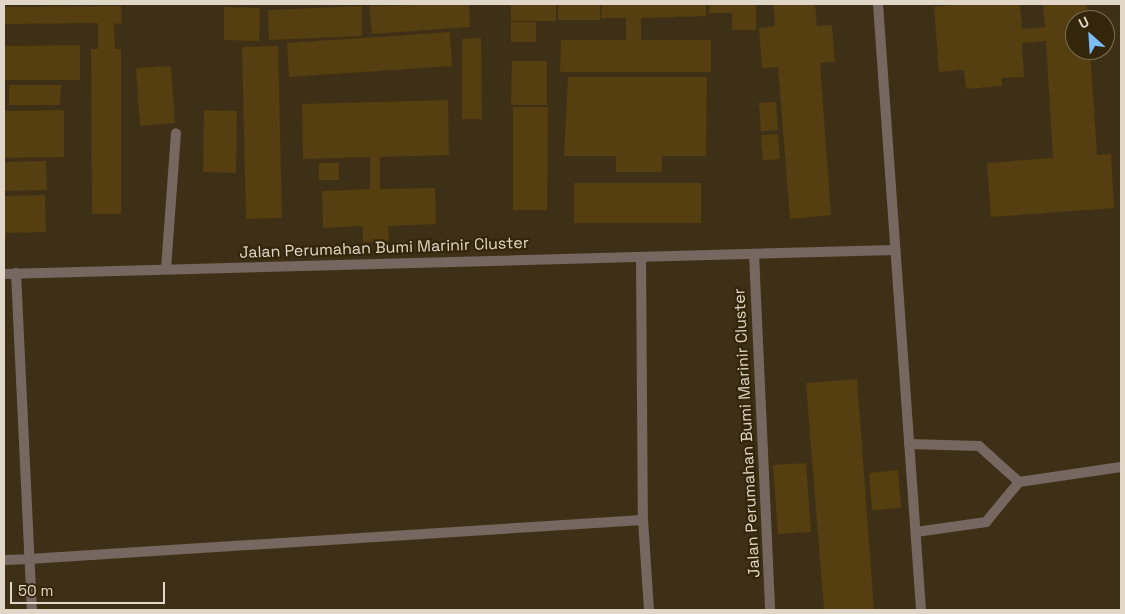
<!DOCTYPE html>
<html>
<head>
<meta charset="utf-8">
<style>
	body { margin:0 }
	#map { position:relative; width:1125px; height:614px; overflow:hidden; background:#3e3016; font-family:"Space Grotesk",sans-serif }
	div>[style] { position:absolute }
	.building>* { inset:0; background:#553e0f }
	.lane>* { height:10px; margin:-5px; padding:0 5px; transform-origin:5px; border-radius:5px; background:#766861 }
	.street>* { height:10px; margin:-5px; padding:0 5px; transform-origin:5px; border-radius:5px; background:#766861 }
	span { translate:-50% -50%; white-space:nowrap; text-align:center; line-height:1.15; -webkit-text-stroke:4.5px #34260b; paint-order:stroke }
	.street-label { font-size:16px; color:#e0d7c8 }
	.frame { position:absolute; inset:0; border:5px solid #e0d7c8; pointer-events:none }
	.north { position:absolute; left:1065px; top:10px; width:50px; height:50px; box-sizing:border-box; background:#34260b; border:1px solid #796d57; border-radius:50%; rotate:334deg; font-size:14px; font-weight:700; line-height:20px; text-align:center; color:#e0d7c8 }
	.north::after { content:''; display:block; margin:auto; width:18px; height:22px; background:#7abff8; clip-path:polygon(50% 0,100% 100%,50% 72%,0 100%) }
	.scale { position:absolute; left:10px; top:582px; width:155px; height:22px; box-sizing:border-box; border:2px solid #e0d7c8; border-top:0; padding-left:6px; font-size:15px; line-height:18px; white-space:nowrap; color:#e0d7c8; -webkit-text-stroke:4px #34260b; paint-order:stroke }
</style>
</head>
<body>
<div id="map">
	<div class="building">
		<div style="clip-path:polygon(469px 4px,470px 27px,372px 34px,369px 6px)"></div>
		<div style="clip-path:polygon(511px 4px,556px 4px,556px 21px,511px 21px)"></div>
		<div style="clip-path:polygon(558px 4px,600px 4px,600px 20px,558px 20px)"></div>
		<div style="clip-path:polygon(602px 4px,706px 4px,706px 16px,641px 18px,641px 40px,711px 40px,711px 72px,560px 72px,561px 40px,626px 40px,626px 18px,601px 18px)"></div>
		<div style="clip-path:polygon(709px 4px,756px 4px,756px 30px,732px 30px,732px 13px,709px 13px)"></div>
		<div style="clip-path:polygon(773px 4px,815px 4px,817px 26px,832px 25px,835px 62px,820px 63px,831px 215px,790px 219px,778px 67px,762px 68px,759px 28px,775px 26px)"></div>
		<div style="clip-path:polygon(960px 4px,1020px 4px,1022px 29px,1045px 27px,1043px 4px,1087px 4px,1088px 20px,1075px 20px,1075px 50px,1090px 50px,1097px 155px,1111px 154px,1114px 208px,991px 217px,987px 163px,1053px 158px,1046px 41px,1022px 43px,1024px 77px,1002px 78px,1002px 86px,966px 89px,964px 70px,939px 72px,934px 7px)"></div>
		<div style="clip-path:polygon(121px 6px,122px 23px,114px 24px,115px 49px,121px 49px,121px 214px,92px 214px,91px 49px,98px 49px,98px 23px,4px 24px,4px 7px)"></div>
		<div style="clip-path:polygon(362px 6px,362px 36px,269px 40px,268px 10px)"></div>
		<div style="clip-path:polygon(224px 7px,260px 8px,259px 41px,224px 40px)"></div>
		<div style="clip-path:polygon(511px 22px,536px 22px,536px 42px,511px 42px)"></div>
		<div style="clip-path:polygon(450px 32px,452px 66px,289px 77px,287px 43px)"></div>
		<div style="clip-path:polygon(481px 38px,482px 119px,462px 119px,462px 39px)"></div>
		<div style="clip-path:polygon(80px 45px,80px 80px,4px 80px,4px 46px)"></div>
		<div style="clip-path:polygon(278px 46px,282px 218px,246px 219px,242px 47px)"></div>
		<div style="clip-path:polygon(512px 61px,547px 61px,547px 105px,511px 105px)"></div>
		<div style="clip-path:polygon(171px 66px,175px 123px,140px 126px,136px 68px)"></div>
		<div style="clip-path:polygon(568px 77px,707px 77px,706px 156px,662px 156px,662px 172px,616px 172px,616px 156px,564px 156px)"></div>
		<div style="clip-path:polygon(9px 85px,61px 85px,60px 105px,9px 105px)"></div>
		<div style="clip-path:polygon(448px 100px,449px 155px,380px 157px,380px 189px,435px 188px,436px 224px,388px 226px,389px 241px,363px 242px,363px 226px,323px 228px,322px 191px,370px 189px,370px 157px,303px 159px,302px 104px)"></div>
		<div style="clip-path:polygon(776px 102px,778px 130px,761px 131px,759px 103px)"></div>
		<div style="clip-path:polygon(513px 107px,548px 107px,547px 210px,513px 210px)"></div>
		<div style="clip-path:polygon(64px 110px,64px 157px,4px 158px,4px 111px)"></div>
		<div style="clip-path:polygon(204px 110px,237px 111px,236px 173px,203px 172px)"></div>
		<div style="clip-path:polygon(778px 134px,780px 159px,763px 160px,761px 135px)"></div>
		<div style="clip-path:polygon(46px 161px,47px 190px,5px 191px,5px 162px)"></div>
		<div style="clip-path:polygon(319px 163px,339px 163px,339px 180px,319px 180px)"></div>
		<div style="clip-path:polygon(574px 183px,701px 183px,701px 223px,574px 223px)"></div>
		<div style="clip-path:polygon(45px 195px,46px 232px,6px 233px,4px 256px,4px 196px)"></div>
		<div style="clip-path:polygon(857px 379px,874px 610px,824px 610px,806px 383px)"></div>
		<div style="clip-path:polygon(806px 463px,811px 532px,778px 534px,773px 465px)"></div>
		<div style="clip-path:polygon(898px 470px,901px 508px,872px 510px,869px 473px)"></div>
	</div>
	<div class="lane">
		<div style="left:641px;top:257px;width:263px;rotate:89.6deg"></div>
		<div style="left:29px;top:559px;width:615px;rotate:-3.63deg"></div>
		<div style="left:643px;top:520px;width:90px;rotate:86.2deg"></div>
	</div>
	<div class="street">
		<div style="left:878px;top:4px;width:608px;rotate:85.94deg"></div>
		<div style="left:754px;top:254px;width:356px;rotate:87.4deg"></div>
		<div style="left:166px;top:269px;width:136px;rotate:-85.8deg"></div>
		<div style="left:16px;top:273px;width:337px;rotate:87.3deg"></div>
		<div style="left:4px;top:274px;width:891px;rotate:-1.54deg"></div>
		<div style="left:909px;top:444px;width:70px;rotate:1.6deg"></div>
		<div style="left:979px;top:446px;width:54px;rotate:42deg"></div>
		<div style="left:916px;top:532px;width:71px;rotate:-8.1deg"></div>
		<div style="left:986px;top:522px;width:52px;rotate:-50.5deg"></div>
		<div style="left:1019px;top:482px;width:103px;rotate:-8.4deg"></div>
		<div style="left:4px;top:560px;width:25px;rotate:-2deg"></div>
	</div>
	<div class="street-label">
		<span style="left:384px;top:248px;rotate:-2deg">Jalan Perumahan Bumi Marinir Cluster</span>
		<span style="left:747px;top:433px;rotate:-93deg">Jalan Perumahan Bumi Marinir Cluster</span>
	</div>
	<div class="frame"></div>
	<div class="north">U</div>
	<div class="scale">50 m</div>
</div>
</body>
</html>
